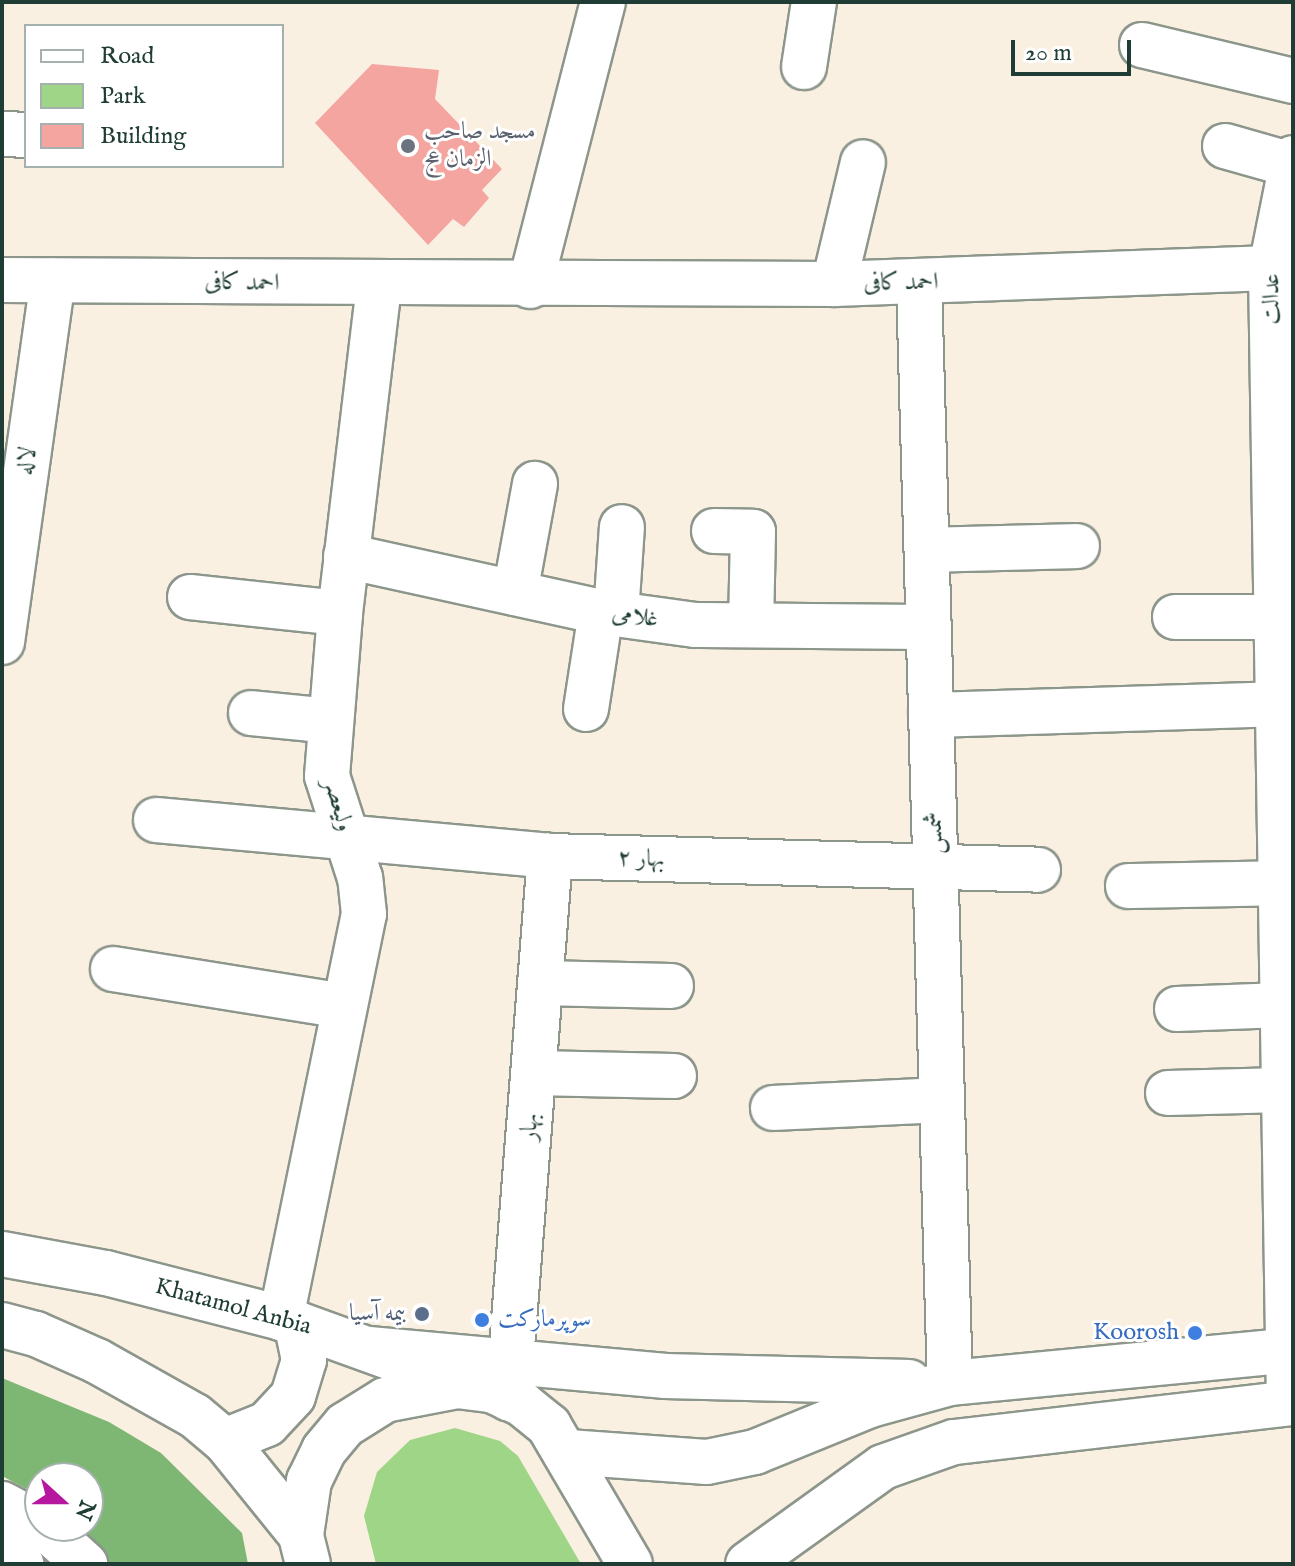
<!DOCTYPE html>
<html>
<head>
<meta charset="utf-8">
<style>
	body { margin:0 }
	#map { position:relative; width:1295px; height:1566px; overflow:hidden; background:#faf0e2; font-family:"IM FELL English",Amiri,serif }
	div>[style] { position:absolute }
	.green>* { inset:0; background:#9ed587 }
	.forest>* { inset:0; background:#7eb674 }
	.building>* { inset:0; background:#f4a5a0 }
	.roads { filter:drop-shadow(2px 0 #8c968b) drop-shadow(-2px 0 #8c968b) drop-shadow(0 2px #8c968b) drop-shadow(0 -2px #8c968b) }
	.minor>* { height:44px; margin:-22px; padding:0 22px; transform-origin:22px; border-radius:22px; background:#fff }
	.major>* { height:44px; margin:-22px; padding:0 22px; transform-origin:22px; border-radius:22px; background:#fff }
	.dots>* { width:22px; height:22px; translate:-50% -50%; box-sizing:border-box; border:4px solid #fff; border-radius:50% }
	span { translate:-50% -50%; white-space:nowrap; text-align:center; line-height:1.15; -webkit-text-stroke:6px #fff; paint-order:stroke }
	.worship-label { font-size:24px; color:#5b616d }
	.left { translate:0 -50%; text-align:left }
	.street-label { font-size:24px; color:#1f3d34 }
	.service-label { font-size:24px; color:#4e5e75 }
	.right { translate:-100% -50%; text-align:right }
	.shop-label { font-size:24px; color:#366cbe }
	.frame { position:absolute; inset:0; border:4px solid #1f3d34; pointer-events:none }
	.legend { position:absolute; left:24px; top:24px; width:260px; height:144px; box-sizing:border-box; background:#fff; border:2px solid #a5b1ae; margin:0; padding:10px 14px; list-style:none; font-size:24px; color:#1f3d34 }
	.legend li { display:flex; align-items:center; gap:16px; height:40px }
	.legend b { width:40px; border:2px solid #a5b1ae }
	.north { position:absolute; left:24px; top:1462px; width:80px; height:80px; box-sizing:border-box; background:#fff; border:2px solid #a5b1ae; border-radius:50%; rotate:111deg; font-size:22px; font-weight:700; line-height:32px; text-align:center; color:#1f3d34 }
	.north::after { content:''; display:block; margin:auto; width:28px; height:36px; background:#b5179e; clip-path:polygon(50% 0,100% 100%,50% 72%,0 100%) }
	.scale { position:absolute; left:1011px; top:40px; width:120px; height:36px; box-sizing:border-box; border:4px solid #1f3d34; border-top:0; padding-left:10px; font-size:24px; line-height:28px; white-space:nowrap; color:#1f3d34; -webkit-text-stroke:6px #fff; paint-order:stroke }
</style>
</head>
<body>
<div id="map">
	<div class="green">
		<div style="clip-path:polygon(455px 1428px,500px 1441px,518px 1456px,581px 1564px,376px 1564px,364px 1516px,377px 1472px,410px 1440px)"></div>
	</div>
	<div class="forest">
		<div style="clip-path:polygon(2px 1378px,109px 1422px,161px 1453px,242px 1533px,248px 1564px,111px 1564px,73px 1526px,88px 1526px,88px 1478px,40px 1478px,40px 1496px,2px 1476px)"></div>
	</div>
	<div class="building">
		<div style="clip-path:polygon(372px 64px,439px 70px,435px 99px,502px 169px,482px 190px,489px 198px,464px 227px,453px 219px,428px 245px,315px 123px)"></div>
	</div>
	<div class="roads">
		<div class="minor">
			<div style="left:1142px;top:45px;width:155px;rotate:13.4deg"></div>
			<div style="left:804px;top:67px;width:66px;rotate:-81.3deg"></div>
			<div style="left:2px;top:134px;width:24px;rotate:2deg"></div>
			<div style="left:1225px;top:146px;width:70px;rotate:15.8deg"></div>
			<div style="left:2px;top:280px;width:832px;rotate:0.28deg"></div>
			<div style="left:834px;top:284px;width:437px;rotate:-2.1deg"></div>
			<div style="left:919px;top:283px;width:1100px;rotate:88.39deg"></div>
			<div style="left:834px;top:284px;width:125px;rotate:-76.6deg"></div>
			<div style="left:530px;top:286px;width:293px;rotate:-75.6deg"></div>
			<div style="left:714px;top:531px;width:39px;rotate:1deg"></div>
			<div style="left:753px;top:532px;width:93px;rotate:91.2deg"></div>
			<div style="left:927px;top:550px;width:150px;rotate:-1.5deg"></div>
			<div style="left:346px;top:556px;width:261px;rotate:12.4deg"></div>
			<div style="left:601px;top:612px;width:95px;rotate:7.9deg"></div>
			<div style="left:695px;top:625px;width:234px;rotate:0.5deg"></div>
			<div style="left:515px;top:593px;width:111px;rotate:-79.6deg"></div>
			<div style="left:190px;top:597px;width:151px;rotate:6.1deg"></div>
			<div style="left:616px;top:614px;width:87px;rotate:-86.1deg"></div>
			<div style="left:1175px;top:617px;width:101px"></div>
			<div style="left:2px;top:642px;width:365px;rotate:-82deg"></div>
			<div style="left:586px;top:709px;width:98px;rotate:-81.2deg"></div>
			<div style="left:251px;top:713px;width:80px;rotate:5.7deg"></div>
			<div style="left:931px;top:715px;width:346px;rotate:-1.8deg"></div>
			<div style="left:156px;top:820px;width:396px;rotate:5.2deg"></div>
			<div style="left:550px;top:856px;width:488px;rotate:1.6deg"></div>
			<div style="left:1128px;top:886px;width:153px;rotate:-1.1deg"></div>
			<div style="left:113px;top:969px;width:234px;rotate:9.1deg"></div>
			<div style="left:540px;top:983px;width:131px;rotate:1.3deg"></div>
			<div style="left:1177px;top:1009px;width:105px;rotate:-2.2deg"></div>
			<div style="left:534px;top:1073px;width:140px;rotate:1.2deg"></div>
			<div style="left:1168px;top:1093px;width:115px;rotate:-1.5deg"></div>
			<div style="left:773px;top:1108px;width:169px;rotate:-2.7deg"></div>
			<div style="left:281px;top:1318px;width:412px;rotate:-78.4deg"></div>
			<div style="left:364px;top:914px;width:36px;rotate:-96deg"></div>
			<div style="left:360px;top:878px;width:107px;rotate:-107.9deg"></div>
			<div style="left:327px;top:776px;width:164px;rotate:-85.4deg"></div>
			<div style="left:340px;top:613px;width:330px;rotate:-83.2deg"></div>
			<div style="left:508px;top:1398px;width:544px;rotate:-85.57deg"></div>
			<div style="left:1289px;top:1403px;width:1135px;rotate:-90.91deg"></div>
			<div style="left:1271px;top:268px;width:112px;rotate:-78.7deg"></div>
			<div style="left:2px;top:1504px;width:43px;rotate:27.8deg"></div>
			<div style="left:43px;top:1526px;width:57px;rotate:42.1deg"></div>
			<div style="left:2px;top:1550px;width:24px;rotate:36deg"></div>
		</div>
		<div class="major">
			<div style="left:2px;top:1254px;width:106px;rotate:10.4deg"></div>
			<div style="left:106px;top:1273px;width:181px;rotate:14.4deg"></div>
			<div style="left:281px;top:1318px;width:123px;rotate:19.9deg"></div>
			<div style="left:2px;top:1325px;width:35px;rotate:15deg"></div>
			<div style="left:36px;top:1334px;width:67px;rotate:23.9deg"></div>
			<div style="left:97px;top:1361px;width:112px;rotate:29.3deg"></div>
			<div style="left:195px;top:1416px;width:39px;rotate:40deg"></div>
			<div style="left:225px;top:1441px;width:121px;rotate:51deg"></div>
			<div style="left:369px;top:1349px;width:298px;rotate:5.2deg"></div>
			<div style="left:666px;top:1376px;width:243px;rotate:1.4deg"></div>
			<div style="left:225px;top:1441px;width:45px;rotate:-22deg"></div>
			<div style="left:267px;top:1424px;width:38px;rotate:-47deg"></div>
			<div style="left:293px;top:1396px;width:38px;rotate:-73deg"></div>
			<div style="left:304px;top:1360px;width:38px;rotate:-102deg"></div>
			<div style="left:568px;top:1452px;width:139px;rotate:4.1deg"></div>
			<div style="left:707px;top:1462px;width:49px;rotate:-11.8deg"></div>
			<div style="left:755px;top:1452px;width:124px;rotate:-22.2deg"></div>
			<div style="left:870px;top:1405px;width:83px;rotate:-15.4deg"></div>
			<div style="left:950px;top:1383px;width:345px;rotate:-5.5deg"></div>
			<div style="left:308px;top:1564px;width:30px;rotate:-104deg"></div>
			<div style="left:301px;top:1535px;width:55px;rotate:-81.6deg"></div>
			<div style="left:309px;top:1481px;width:34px;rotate:-64deg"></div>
			<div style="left:324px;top:1450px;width:33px;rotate:-50deg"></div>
			<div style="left:345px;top:1425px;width:47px;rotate:-32deg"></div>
			<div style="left:385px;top:1400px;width:73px;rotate:-11deg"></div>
			<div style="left:457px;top:1386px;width:34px;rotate:7deg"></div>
			<div style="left:491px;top:1390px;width:34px;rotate:24deg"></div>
			<div style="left:522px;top:1404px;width:35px;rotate:39deg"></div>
			<div style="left:549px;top:1426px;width:160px;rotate:59.6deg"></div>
			<div style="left:748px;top:1564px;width:166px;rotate:-35.7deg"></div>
			<div style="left:883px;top:1467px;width:75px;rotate:-19.4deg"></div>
			<div style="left:954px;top:1442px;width:341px;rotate:-6.6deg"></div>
		</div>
	</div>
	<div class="dots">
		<div style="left:408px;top:146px;background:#6b7280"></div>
		<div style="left:422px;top:1314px;background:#5c6f8a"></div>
		<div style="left:482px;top:1320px;background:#3f7fe0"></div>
		<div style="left:1195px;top:1333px;background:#3f7fe0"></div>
	</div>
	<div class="worship-label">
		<span class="left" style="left:424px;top:146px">مسجد صاحب<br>الزمان عج</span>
	</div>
	<div class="street-label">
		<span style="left:242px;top:283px;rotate:1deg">احمد کافی</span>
		<span style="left:901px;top:283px;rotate:-1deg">احمد کافی</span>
		<span style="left:1272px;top:299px;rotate:-90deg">عدالت</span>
		<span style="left:27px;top:461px;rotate:-82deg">لاله</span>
		<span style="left:635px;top:617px;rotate:8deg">غلامی</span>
		<span style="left:338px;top:805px;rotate:74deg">ولیعصر</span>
		<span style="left:935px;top:833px;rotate:-92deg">شمس</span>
		<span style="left:641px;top:859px;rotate:2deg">بهار ۲</span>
		<span style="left:530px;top:1127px;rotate:-86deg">بهار</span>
		<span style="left:233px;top:1307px;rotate:15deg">Khatamol Anbia</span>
	</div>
	<div class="service-label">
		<span class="right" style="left:406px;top:1314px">بیمه آسیا</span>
	</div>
	<div class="shop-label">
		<span class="left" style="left:498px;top:1320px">سوپرمارکت</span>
		<span class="right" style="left:1179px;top:1333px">Koorosh</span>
	</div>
	<div class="frame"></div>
	<ul class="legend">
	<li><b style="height:10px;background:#fff"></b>Road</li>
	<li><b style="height:22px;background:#9ed587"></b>Park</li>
	<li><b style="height:22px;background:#f4a5a0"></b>Building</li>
	</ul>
	<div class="north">N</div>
	<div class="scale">20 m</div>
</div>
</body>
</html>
